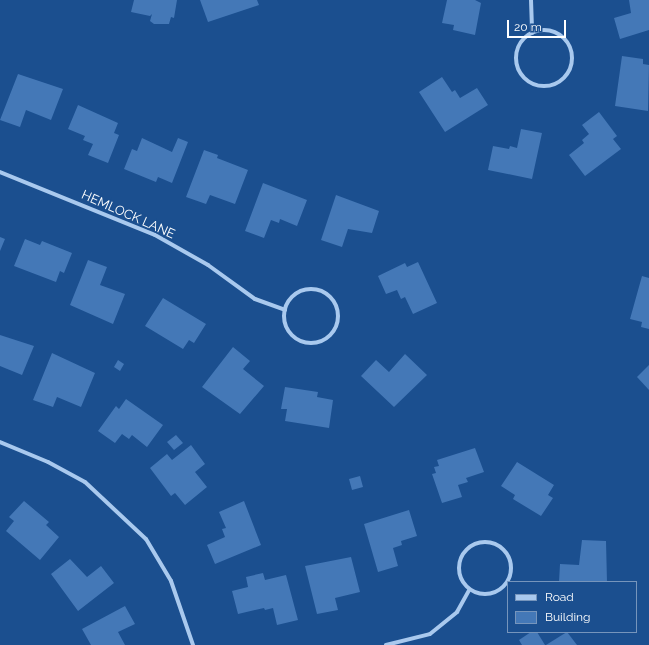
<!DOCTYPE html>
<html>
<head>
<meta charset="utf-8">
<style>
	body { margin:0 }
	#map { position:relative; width:649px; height:645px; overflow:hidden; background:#1b4f8f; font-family:Raleway,sans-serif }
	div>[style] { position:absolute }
	.building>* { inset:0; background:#4478b7 }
	.street>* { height:4px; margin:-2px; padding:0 2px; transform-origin:2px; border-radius:2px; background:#a9c9ee }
	.street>.ring { margin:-2px; padding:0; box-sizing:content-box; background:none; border:4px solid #a9c9ee; border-radius:50% }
	span { translate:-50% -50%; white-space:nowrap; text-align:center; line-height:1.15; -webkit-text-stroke:3px #1b4f8f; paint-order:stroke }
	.street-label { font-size:13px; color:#fff }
	.legend { position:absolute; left:507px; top:581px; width:130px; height:52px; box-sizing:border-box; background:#1b4f8f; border:1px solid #7695bc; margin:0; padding:5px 7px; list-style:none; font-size:12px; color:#fff }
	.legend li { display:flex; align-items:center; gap:8px; height:20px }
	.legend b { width:20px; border:1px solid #7695bc }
	.scale { position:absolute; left:507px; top:20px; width:59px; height:18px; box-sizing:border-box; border:2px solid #fff; border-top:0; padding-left:5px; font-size:12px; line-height:14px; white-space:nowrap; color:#fff; -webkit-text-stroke:3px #1b4f8f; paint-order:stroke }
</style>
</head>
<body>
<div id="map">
	<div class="building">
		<div style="clip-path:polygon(134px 0,177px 0,174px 18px,171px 17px,169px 24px,154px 24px,150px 21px,152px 14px,150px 16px,131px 12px)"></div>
		<div style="clip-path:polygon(200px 0,257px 0,259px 5px,208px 22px)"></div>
		<div style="clip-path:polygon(447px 0,475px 0,481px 3px,475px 35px,453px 30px,454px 25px,442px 23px)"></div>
		<div style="clip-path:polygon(629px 0,649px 0,649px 30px,620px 39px,614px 18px,631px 13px)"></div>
		<div style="clip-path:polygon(622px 56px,643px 59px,643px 64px,649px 65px,648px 111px,615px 106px)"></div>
		<div style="clip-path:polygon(18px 74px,63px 89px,51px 120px,26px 110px,20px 127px,0 120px)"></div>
		<div style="clip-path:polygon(442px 77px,452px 92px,455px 90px,460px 98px,477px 88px,488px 105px,445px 132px,419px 92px)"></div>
		<div style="clip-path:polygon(78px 105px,118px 123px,114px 133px,119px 135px,108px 163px,88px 155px,93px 144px,83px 140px,85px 136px,68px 129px)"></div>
		<div style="clip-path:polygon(599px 112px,617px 136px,613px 139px,621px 149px,585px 176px,569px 155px,584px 143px,582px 140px,589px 134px,582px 125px)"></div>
		<div style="clip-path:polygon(521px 129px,542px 133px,532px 179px,488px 170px,493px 146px,509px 149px,510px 146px,517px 148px)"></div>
		<div style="clip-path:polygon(142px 138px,172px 152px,178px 138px,188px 142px,172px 183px,158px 177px,156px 182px,124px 169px,132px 149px,137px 151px)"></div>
		<div style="clip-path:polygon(204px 150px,218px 155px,217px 158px,248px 170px,235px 204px,210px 195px,206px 204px,186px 197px)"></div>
		<div style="clip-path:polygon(263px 183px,307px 200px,297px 226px,280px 219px,279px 223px,271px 220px,264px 238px,245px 231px)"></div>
		<div style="clip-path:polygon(336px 195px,379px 211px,372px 233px,348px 229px,342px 247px,321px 240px)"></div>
		<div style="clip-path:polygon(0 237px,5px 239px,0 251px)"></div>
		<div style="clip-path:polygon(25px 239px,40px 245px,42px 241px,72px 253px,64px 273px,60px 271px,56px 282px,14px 266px)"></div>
		<div style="clip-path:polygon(88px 260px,107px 267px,100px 285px,125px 294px,113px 324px,70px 305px)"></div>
		<div style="clip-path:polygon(418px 262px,437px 303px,413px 314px,405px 297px,401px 299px,397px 290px,386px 294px,378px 276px,405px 263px,407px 267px)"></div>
		<div style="clip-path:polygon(642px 276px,649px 278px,649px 329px,641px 327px,642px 322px,630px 319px)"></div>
		<div style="clip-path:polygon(163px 298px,206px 324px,194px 343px,189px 340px,183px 349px,145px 326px)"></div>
		<div style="clip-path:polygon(0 335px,34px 346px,22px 375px,0 366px)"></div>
		<div style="clip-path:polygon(233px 347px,250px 361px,243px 369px,264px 386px,240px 414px,202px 387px)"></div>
		<div style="clip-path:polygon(52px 353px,95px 373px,81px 407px,57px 397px,53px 407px,33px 400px)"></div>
		<div style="clip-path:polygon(405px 354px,427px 375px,394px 407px,361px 376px,376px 360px,389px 372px)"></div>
		<div style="clip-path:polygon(118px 360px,124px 364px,120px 371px,114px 367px)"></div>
		<div style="clip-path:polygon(649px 365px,649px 390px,637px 377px)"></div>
		<div style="clip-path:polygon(285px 387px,318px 392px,317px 397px,333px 400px,329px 428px,285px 421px,287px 409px,281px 409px)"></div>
		<div style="clip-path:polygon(126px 399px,163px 425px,147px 447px,132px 435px,129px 439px,122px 434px,115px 443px,98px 431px,116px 406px,119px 409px)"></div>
		<div style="clip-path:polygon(176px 435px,183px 443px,174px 450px,167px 442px)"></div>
		<div style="clip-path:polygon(191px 445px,205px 464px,195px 472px,207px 487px,185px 505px,175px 493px,171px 496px,150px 468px,167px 454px,172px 460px)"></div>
		<div style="clip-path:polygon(475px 448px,484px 472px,466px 478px,468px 482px,458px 485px,462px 497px,442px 503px,432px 474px,436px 473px,434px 467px,439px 466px,437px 460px)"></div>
		<div style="clip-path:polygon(517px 462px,554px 485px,548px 495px,553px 498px,541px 516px,513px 499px,515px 495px,501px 486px)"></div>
		<div style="clip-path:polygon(360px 476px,363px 487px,352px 490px,349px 479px)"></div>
		<div style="clip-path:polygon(24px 501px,49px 522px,46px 525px,59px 537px,40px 560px,6px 531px,14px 521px,9px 517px)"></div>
		<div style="clip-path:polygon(244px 501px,261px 545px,215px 564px,207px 545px,225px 537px,222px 529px,226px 528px,219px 512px)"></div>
		<div style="clip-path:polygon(409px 510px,417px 536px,401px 541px,402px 545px,393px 548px,398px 566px,378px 572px,364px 524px)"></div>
		<div style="clip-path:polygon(582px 540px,606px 541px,607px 582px,559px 582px,560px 564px,579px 565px)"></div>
		<div style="clip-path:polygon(351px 557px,360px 592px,335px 598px,338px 610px,317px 614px,305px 566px)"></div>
		<div style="clip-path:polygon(70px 559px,87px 577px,101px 566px,114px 583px,78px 611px,51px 574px)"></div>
		<div style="clip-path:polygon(263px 573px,265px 580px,286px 575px,298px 620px,277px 625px,273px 608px,265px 610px,264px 608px,238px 614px,232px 591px,248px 587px,246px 577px)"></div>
		<div style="clip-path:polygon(125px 606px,135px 624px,118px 632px,125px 645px,91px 645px,82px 629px)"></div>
		<div style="clip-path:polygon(531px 632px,537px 632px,545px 645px,522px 645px,519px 640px)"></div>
		<div style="clip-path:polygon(567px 632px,577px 645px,546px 645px,562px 635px)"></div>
	</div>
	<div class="street">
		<div style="left:531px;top:0;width:33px;rotate:88deg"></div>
		<div class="ring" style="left:516px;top:30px;width:52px;height:52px"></div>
		<div style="left:0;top:172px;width:167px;rotate:22.1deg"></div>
		<div style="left:155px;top:235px;width:61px;rotate:29.5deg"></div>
		<div style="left:208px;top:265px;width:58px;rotate:35.9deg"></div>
		<div style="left:255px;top:299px;width:32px;rotate:20deg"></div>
		<div class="ring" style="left:284px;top:289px;width:50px;height:50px"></div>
		<div style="left:0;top:442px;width:52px;rotate:22.6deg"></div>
		<div style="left:48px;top:462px;width:42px;rotate:28.4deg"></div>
		<div style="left:85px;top:482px;width:83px;rotate:43.1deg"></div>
		<div style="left:146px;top:539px;width:49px;rotate:59.2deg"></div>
		<div style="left:171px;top:581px;width:68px;rotate:71deg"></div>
		<div class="ring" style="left:459px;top:542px;width:48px;height:48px"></div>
		<div style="left:386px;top:645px;width:45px;rotate:-14deg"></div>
		<div style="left:430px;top:634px;width:35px;rotate:-39deg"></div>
		<div style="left:457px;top:612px;width:25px;rotate:-61deg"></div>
	</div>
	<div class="street-label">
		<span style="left:128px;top:215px;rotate:24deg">HEMLOCK LANE</span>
	</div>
	<ul class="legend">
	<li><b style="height:5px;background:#a9c9ee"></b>Road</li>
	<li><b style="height:11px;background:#4478b7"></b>Building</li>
	</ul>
	<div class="scale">20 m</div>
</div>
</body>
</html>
